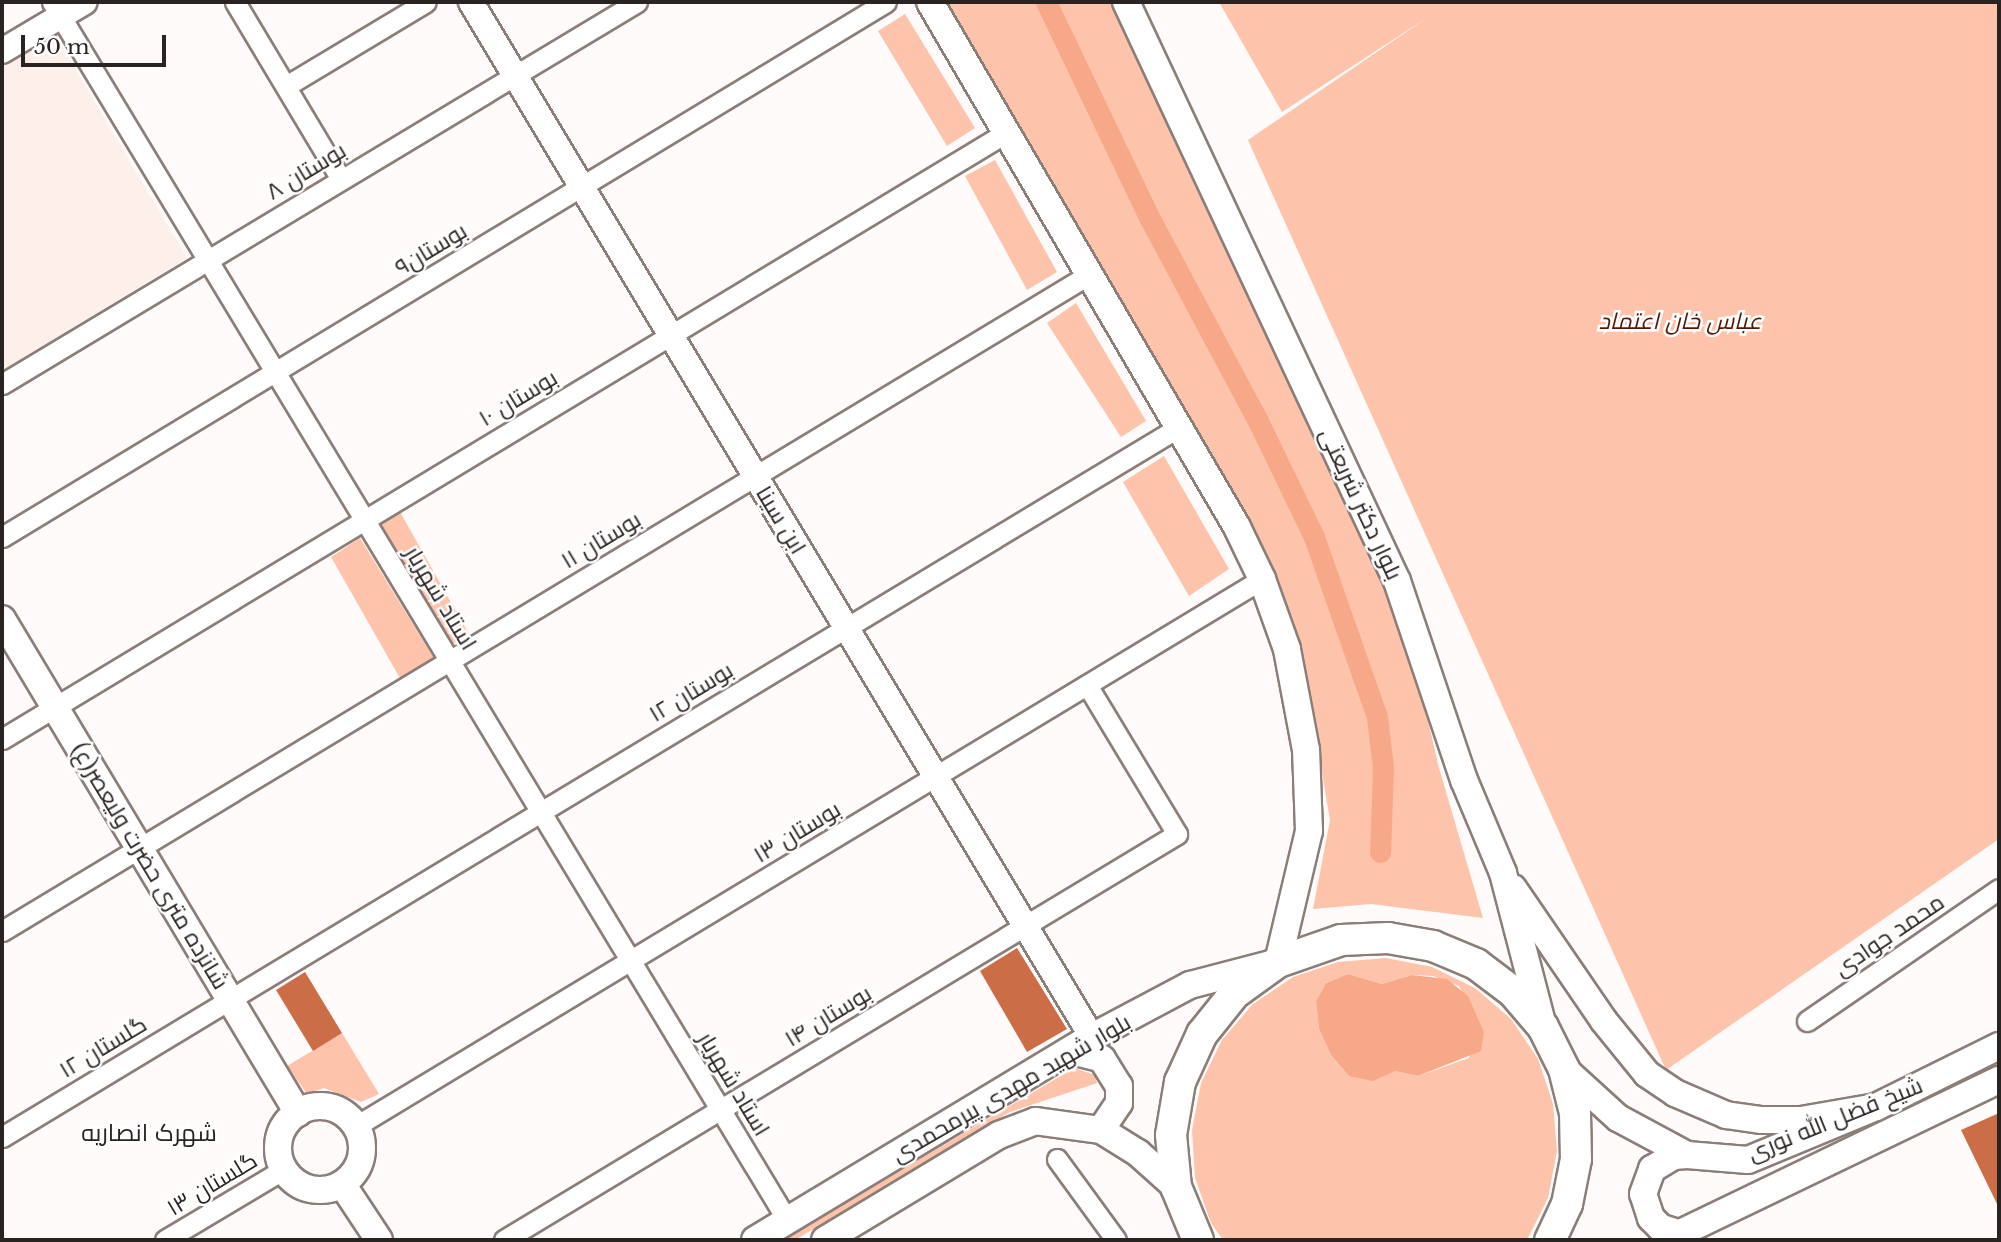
<!DOCTYPE html>
<html>
<head>
<meta charset="utf-8">
<style>
	body { margin:0 }
	#map { position:relative; width:2001px; height:1242px; overflow:hidden; background:#fefbfa; font-family:"Libre Baskerville",Cairo,serif }
	div>[style] { position:absolute }
	.built>* { inset:0; background:#fdefea }
	.green>* { inset:0; background:#fec3ab }
	.water>* { inset:0; background:#f7a888 }
	.canal>* { height:21px; margin:-10.5px; padding:0 10.5px; transform-origin:10.5px; border-radius:10.5px; background:#f7a888 }
	.building>* { inset:0; background:#cb6d47 }
	.roads { filter:drop-shadow(2px 0 #8b7e79) drop-shadow(-2px 0 #8b7e79) drop-shadow(0 2px #8b7e79) drop-shadow(0 -2px #8b7e79) }
	.minor>* { height:19px; margin:-9.5px; padding:0 9.5px; transform-origin:9.5px; border-radius:9.5px; background:#fff }
	.tertiary>* { height:24px; margin:-12px; padding:0 12px; transform-origin:12px; border-radius:12px; background:#fff }
	.secondary>* { height:26px; margin:-13px; padding:0 13px; transform-origin:13px; border-radius:13px; background:#fff }
	.secondary>.ring { margin:-13px; padding:0; box-sizing:content-box; background:none; border:26px solid #fff; border-radius:50% }
	.primary>* { height:30px; margin:-15px; padding:0 15px; transform-origin:15px; border-radius:15px; background:#fff }
	span { translate:-50% -50%; white-space:nowrap; text-align:center; line-height:1.15; -webkit-text-stroke:5px #fff; paint-order:stroke }
	.street-label { font-size:23px; color:#292321 }
	.park-label { font-size:23px; color:#541900; font-style:italic }
	.neighbourhood-label { font-size:24px; color:#292321 }
	.frame { position:absolute; inset:0; border:4px solid #292321; pointer-events:none }
	.scale { position:absolute; left:21px; top:35px; width:145px; height:32px; box-sizing:border-box; border:4px solid #292321; border-top:0; padding-left:9px; font-size:21px; line-height:24px; white-space:nowrap; color:#292321; -webkit-text-stroke:5px #fff; paint-order:stroke }
</style>
</head>
<body>
<div id="map">
	<div class="built">
		<div style="clip-path:polygon(53px 31px,187px 258px,2px 370px,2px 63px)"></div>
	</div>
	<div class="green">
		<div style="clip-path:polygon(946px 2px,1112px 2px,1386px 593px,1417px 673px,1439px 768px,1483px 918px,1371px 904px,1313px 909px,1330px 820px,1301px 650px,1279px 583px,1236px 498px)"></div>
		<div style="clip-path:polygon(1219px 2px,1999px 2px,1999px 839px,1666px 1070px,1248px 140px,1428px 17px,1282px 112px)"></div>
		<div style="clip-path:polygon(905px 14px,975px 128px,947px 146px,878px 31px)"></div>
		<div style="clip-path:polygon(995px 160px,1057px 272px,1027px 290px,965px 176px)"></div>
		<div style="clip-path:polygon(1076px 303px,1146px 421px,1121px 437px,1047px 323px)"></div>
		<div style="clip-path:polygon(1164px 456px,1229px 569px,1189px 596px,1123px 482px)"></div>
		<div style="clip-path:polygon(400px 512px,470px 636px,449px 650px,375px 526px)"></div>
		<div style="clip-path:polygon(360px 538px,435px 660px,401px 680px,331px 557px)"></div>
		<div style="clip-path:polygon(evenodd,1386px 958px,1432px 967px,1475px 988px,1511px 1019px,1538px 1059px,1553px 1104px,1557px 1151px,1548px 1198px,1527px 1240px,1223px 1240px,1211px 1223px,1195px 1178px,1192px 1130px,1201px 1083px,1222px 1040px,1253px 1004px,1293px 977px,1338px 962px,1386px 958px,1348px 974px,1382px 984px,1412px 975px,1433px 976px,1459px 986px,1481px 1026px,1469px 1058px,1418px 1076px,1395px 1071px,1349px 1076px,1331px 1055px,1319px 1029px,1316px 1001px,1326px 983px,1348px 974px)"></div>
		<div style="clip-path:polygon(342px 1033px,379px 1094px,361px 1102px,324px 1088px,307px 1094px,287px 1066px)"></div>
		<div style="clip-path:polygon(1074px 1068px,1095px 1075px,1097px 1083px,1010px 1112px,795px 1240px,783px 1240px)"></div>
	</div>
	<div class="water">
		<div style="clip-path:polygon(1348px 974px,1382px 984px,1412px 975px,1447px 979px,1468px 996px,1484px 1032px,1481px 1051px,1418px 1076px,1395px 1071px,1373px 1081px,1349px 1076px,1331px 1055px,1319px 1029px,1316px 1001px,1326px 983px)"></div>
	</div>
	<div class="canal">
		<div style="left:1046px;top:2px;width:238px;rotate:64.4deg"></div>
		<div style="left:1149px;top:217px;width:229px;rotate:61.9deg"></div>
		<div style="left:1257px;top:419px;width:131px;rotate:64.2deg"></div>
		<div style="left:1314px;top:537px;width:191px;rotate:70.7deg"></div>
		<div style="left:1377px;top:717px;width:51px;rotate:83.3deg"></div>
		<div style="left:1383px;top:768px;width:84px;rotate:92deg"></div>
	</div>
	<div class="building">
		<div style="clip-path:polygon(1017px 948px,1067px 1029px,1027px 1052px,980px 971px)"></div>
		<div style="clip-path:polygon(305px 972px,342px 1033px,313px 1051px,276px 990px)"></div>
		<div style="clip-path:polygon(1999px 1113px,1999px 1208px,1961px 1130px)"></div>
	</div>
	<div class="roads">
		<div class="minor">
			<div style="left:52px;top:2px;width:1423px;rotate:58.89deg"></div>
			<div style="left:235px;top:2px;width:206px;rotate:59.1deg"></div>
			<div style="left:286px;top:86px;width:163px;rotate:-31deg"></div>
			<div style="left:2px;top:384px;width:741px;rotate:-31.03deg"></div>
			<div style="left:2px;top:537px;width:1033px;rotate:-31.18deg"></div>
			<div style="left:2px;top:739px;width:1174px;rotate:-31.13deg"></div>
			<div style="left:2px;top:931px;width:1271px;rotate:-31.13deg"></div>
			<div style="left:1807px;top:1021px;width:233px;rotate:-34.5deg"></div>
			<div style="left:356px;top:1126px;width:1058px;rotate:-31.12deg"></div>
			<div style="left:2px;top:1137px;width:1375px;rotate:-31.1deg"></div>
			<div style="left:1057px;top:1159px;width:100px;rotate:53.9deg"></div>
			<div style="left:165px;top:1240px;width:139px;rotate:-30.8deg"></div>
			<div style="left:504px;top:1240px;width:786px;rotate:-31.1deg"></div>
			<div style="left:1177px;top:834px;width:174px;rotate:-121.1deg"></div>
		</div>
		<div class="tertiary">
			<div style="left:471px;top:2px;width:1207px;rotate:59.04deg"></div>
			<div style="left:2px;top:51px;width:96px;rotate:-30.6deg"></div>
		</div>
		<div class="secondary">
			<div style="left:1126px;top:2px;width:639px;rotate:64.92deg"></div>
			<div style="left:1397px;top:581px;width:210px;rotate:71.4deg"></div>
			<div style="left:1464px;top:780px;width:101px;rotate:67.2deg"></div>
			<div style="left:1503px;top:873px;width:159px;rotate:75.4deg"></div>
			<div style="left:2px;top:619px;width:576px;rotate:59.07deg"></div>
			<div style="left:1513px;top:888px;width:161px;rotate:55.6deg"></div>
			<div style="left:1604px;top:1021px;width:68px;rotate:50.9deg"></div>
			<div style="left:1647px;top:1074px;width:34px;rotate:34deg"></div>
			<div style="left:1675px;top:1093px;width:56px;rotate:23.3deg"></div>
			<div style="left:1726px;top:1115px;width:36px;rotate:8deg"></div>
			<div style="left:1762px;top:1120px;width:39px"></div>
			<div style="left:1801px;top:1120px;width:76px;rotate:-9.8deg"></div>
			<div style="left:1071px;top:1051px;width:32px;rotate:14deg"></div>
			<div style="left:1102px;top:1059px;width:32px;rotate:58deg"></div>
			<div style="left:1119px;top:1086px;width:17px;rotate:90deg"></div>
			<div style="left:1119px;top:1103px;width:32px;rotate:124deg"></div>
			<div style="left:1564px;top:1069px;width:73px;rotate:42.2deg"></div>
			<div style="left:1618px;top:1118px;width:78px;rotate:28.2deg"></div>
			<div style="left:1687px;top:1155px;width:61px;rotate:4.7deg"></div>
			<div style="left:1748px;top:1160px;width:139px;rotate:-22.5deg"></div>
			<div style="left:1876px;top:1107px;width:137px;rotate:-26.4deg"></div>
			<div class="ring" style="left:278px;top:1106px;width:58px;height:58px"></div>
			<div style="left:342px;top:1184px;width:67px;rotate:56.5deg"></div>
			<div style="left:1684px;top:1235px;width:25px;rotate:-162deg"></div>
			<div style="left:1660px;top:1227px;width:13px;rotate:-135deg"></div>
			<div style="left:1651px;top:1218px;width:25px;rotate:-108deg"></div>
			<div style="left:1643px;top:1194px;width:27px;rotate:-70deg"></div>
			<div style="left:1652px;top:1169px;width:26px;rotate:-31deg"></div>
			<div style="left:1674px;top:1156px;width:13px;rotate:-4deg"></div>
			<div style="left:755px;top:1240px;width:393px;rotate:-31.1deg"></div>
			<div style="left:1092px;top:1037px;width:111px;rotate:-28deg"></div>
			<div style="left:1190px;top:985px;width:91px;rotate:-14.6deg"></div>
			<div style="left:1278px;top:962px;width:135px;rotate:-76.7deg"></div>
			<div style="left:1309px;top:831px;width:81px;rotate:-92.1deg"></div>
			<div style="left:1306px;top:750px;width:103px;rotate:-100.7deg"></div>
			<div style="left:1287px;top:649px;width:74px;rotate:-109.7deg"></div>
			<div style="left:1262px;top:579px;width:58px;rotate:-115.7deg"></div>
			<div style="left:1237px;top:527px;width:608px;rotate:-120.32deg"></div>
			<div style="left:825px;top:1240px;width:203px;rotate:-31.1deg"></div>
			<div style="left:999px;top:1135px;width:39px;rotate:-21deg"></div>
			<div style="left:1035px;top:1121px;width:67px;rotate:7.8deg"></div>
			<div style="left:1101px;top:1130px;width:44px;rotate:31.9deg"></div>
			<div style="left:1138px;top:1153px;width:51px;rotate:41.8deg"></div>
			<div style="left:1666px;top:1240px;width:369px;rotate:-25.7deg"></div>
		</div>
		<div class="primary">
			<div style="left:1198px;top:1240px;width:57px;rotate:-112.5deg"></div>
			<div style="left:1176px;top:1187px;width:52px;rotate:-95.5deg"></div>
			<div style="left:1171px;top:1135px;width:54px;rotate:-80.4deg"></div>
			<div style="left:1180px;top:1082px;width:53px;rotate:-65.4deg"></div>
			<div style="left:1202px;top:1034px;width:53px;rotate:-51.2deg"></div>
			<div style="left:1235px;top:993px;width:53px;rotate:-35.8deg"></div>
			<div style="left:1278px;top:962px;width:67px;rotate:-19.2deg"></div>
			<div style="left:1341px;top:940px;width:47px;rotate:-2.4deg"></div>
			<div style="left:1388px;top:938px;width:46px;rotate:10.1deg"></div>
			<div style="left:1433px;top:946px;width:47px;rotate:22.7deg"></div>
			<div style="left:1476px;top:964px;width:46px;rotate:37.1deg"></div>
			<div style="left:1513px;top:992px;width:46px;rotate:49.4deg"></div>
			<div style="left:1543px;top:1027px;width:47px;rotate:63.4deg"></div>
			<div style="left:1564px;top:1069px;width:45px;rotate:76deg"></div>
			<div style="left:1575px;top:1113px;width:46px;rotate:88.8deg"></div>
			<div style="left:1576px;top:1159px;width:46px;rotate:101.3deg"></div>
			<div style="left:1567px;top:1204px;width:40px;rotate:115deg"></div>
		</div>
	</div>
	<div class="street-label">
		<span style="left:306px;top:171px;rotate:-31deg">بوستان ۸</span>
		<span style="left:431px;top:249px;rotate:-31deg">بوستان۹</span>
		<span style="left:518px;top:398px;rotate:-31deg">بوستان ۱۰</span>
		<span style="left:1361px;top:504px;rotate:65deg">بلوار دکتر شریعتی</span>
		<span style="left:781px;top:520px;rotate:59deg">ابن سینا</span>
		<span style="left:601px;top:540px;rotate:-31deg">بوستان ۱۱</span>
		<span style="left:441px;top:598px;rotate:59deg">استاد شهریار</span>
		<span style="left:691px;top:692px;rotate:-31deg">بوستان ۱۲</span>
		<span style="left:797px;top:832px;rotate:-31deg">بوستان ۱۳</span>
		<span style="left:150px;top:866px;rotate:59deg">شانزده متری حضرت ولیعصر(ع)</span>
		<span style="left:1889px;top:935px;rotate:-34deg">محمد جوادی</span>
		<span style="left:828px;top:1016px;rotate:-31deg">بوستان ۱۴</span>
		<span style="left:103px;top:1047px;rotate:-31deg">گلستان ۱۲</span>
		<span style="left:734px;top:1084px;rotate:59deg">استاد شهریار</span>
		<span style="left:1011px;top:1088px;rotate:-30deg">بلوار شهید مهدی پیرمحمدی</span>
		<span style="left:1835px;top:1119px;rotate:-22deg">شیخ فضل الله نوری</span>
		<span style="left:212px;top:1184px;rotate:-31deg">گلستان ۱۳</span>
	</div>
	<div class="park-label">
		<span style="left:1680px;top:321px">عباس خان اعتماد</span>
	</div>
	<div class="neighbourhood-label">
		<span style="left:149px;top:1133px">شهرک انصاریه</span>
	</div>
	<div class="frame"></div>
	<div class="scale">50 m</div>
</div>
</body>
</html>
